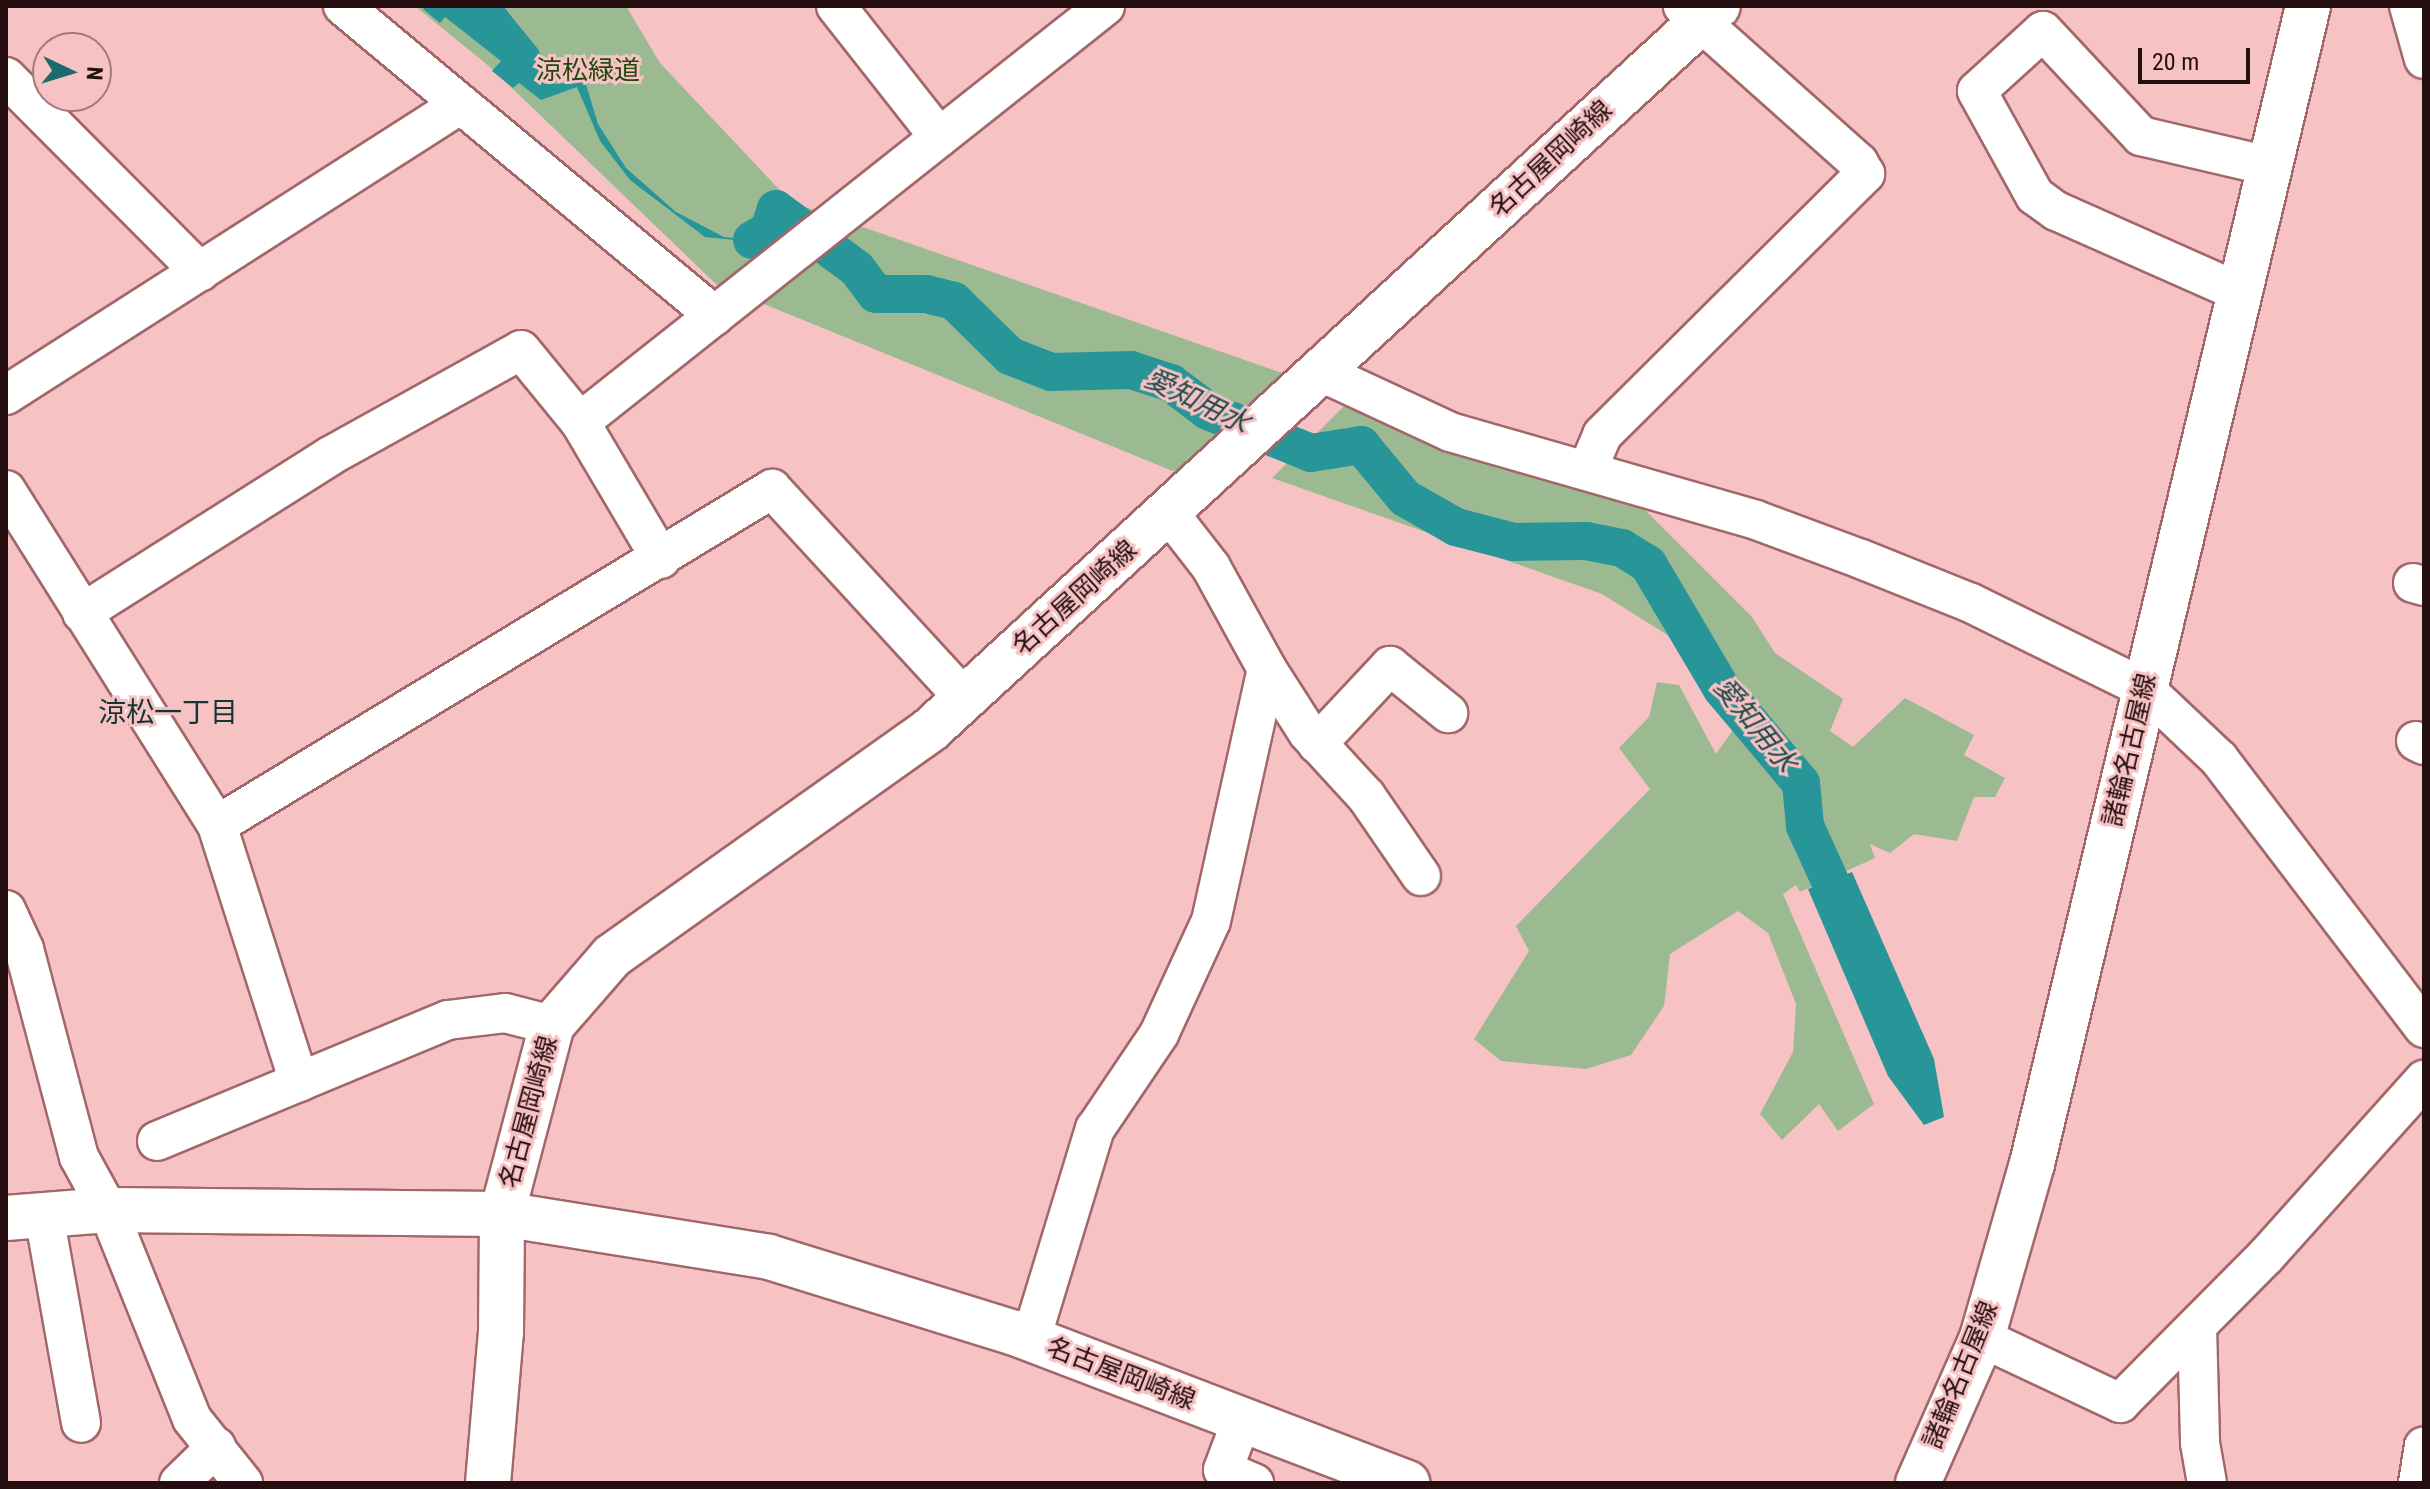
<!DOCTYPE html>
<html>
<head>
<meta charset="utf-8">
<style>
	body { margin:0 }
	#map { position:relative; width:2430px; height:1489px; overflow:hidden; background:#f7c2c3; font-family:"Roboto Condensed","Noto Sans JP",sans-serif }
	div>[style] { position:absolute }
	.green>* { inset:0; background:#9cba92 }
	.water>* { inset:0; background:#289598 }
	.canal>* { height:38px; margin:-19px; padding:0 19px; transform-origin:19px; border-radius:19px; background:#289598 }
	.roads { filter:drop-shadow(2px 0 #a26769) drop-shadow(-2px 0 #a26769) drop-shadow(0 2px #a26769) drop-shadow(0 -2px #a26769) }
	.street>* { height:38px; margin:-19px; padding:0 19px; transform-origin:19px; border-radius:19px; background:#fff }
	.secondary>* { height:44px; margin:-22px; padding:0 22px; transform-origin:22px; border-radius:22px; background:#fff }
	.primary>* { height:44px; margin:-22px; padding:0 22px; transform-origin:22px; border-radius:22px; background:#fff }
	span { translate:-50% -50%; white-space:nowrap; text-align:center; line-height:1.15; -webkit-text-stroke:6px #f7c2c3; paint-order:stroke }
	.park-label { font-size:26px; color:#20490e }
	.street-label { font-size:26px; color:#240e0f }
	.water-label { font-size:28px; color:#1b494a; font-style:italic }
	.neighbourhood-label { font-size:28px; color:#123536 }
	.frame { position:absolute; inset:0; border:8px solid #240e0f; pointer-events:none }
	.north { position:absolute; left:32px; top:32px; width:80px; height:80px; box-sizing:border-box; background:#f7c2c3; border:2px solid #a37a7b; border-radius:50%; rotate:94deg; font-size:22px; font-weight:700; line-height:32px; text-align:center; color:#240e0f }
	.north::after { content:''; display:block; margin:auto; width:28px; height:36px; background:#1d6a6d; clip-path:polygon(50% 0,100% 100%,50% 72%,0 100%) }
	.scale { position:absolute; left:2138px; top:48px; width:112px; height:36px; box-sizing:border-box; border:4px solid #240e0f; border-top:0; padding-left:10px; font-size:24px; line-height:28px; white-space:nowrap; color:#240e0f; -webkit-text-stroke:6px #f7c2c3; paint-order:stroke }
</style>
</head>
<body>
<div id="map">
	<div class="green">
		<div style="clip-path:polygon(415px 6px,626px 6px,660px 63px,791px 202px,1282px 373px,1180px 474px,717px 285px,490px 67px)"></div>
		<div style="clip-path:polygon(1348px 402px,1634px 499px,1752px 617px,1775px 653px,1843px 699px,1830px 731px,1853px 747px,1905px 698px,1974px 735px,1964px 755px,2005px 778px,1995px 797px,1974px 797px,1957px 841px,1914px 834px,1890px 853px,1870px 844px,1875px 858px,1800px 892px,1796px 885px,1783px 894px,1874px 1104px,1838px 1131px,1819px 1104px,1782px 1140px,1760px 1114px,1793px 1052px,1796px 1004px,1768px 933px,1738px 911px,1670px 954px,1664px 1006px,1631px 1055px,1586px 1069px,1501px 1061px,1474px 1039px,1529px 951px,1516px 926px,1650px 789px,1619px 748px,1649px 717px,1657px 682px,1679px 685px,1716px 754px,1733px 730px,1688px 648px,1602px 594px,1272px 478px)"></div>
	</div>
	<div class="water">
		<div style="clip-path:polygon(426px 6px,503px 6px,538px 49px,555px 84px,585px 81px,598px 124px,626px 168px,676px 212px,724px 237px,745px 239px,766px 229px,771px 221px,763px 204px,782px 198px,787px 207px,780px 223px,756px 242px,705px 237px,630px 180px,600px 141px,577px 87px,541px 100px,519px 83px,513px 88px,492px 71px,501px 61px,445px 17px,440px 23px,423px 9px)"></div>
		<div style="clip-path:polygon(1852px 872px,1934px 1059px,1944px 1117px,1924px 1125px,1888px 1076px,1808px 889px)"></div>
	</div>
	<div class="canal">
		<div style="left:752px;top:240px;width:20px;rotate:-30deg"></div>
		<div style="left:769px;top:230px;width:22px;rotate:-72deg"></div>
		<div style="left:776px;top:209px;width:101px;rotate:36.5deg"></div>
		<div style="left:857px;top:269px;width:31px;rotate:53deg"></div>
		<div style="left:876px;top:294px;width:50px"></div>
		<div style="left:926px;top:294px;width:29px;rotate:14deg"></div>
		<div style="left:954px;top:301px;width:78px;rotate:44.5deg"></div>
		<div style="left:1010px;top:356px;width:44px;rotate:21.3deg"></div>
		<div style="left:1051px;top:372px;width:80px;rotate:-1.4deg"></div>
		<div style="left:1131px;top:370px;width:42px;rotate:18deg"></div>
		<div style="left:1171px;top:383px;width:46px;rotate:37.1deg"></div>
		<div style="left:1208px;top:411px;width:111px;rotate:22.2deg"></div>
		<div style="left:1311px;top:453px;width:51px;rotate:-9.1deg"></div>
		<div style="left:1361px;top:445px;width:69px;rotate:50.3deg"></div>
		<div style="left:1405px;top:498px;width:59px;rotate:29.6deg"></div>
		<div style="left:1456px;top:527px;width:60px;rotate:14.5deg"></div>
		<div style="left:1514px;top:542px;width:72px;rotate:-0.8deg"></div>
		<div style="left:1586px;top:541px;width:37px;rotate:11deg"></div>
		<div style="left:1622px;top:548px;width:31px;rotate:32deg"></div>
		<div style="left:1648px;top:564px;width:145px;rotate:59.4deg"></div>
		<div style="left:1722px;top:689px;width:123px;rotate:50deg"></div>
		<div style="left:1801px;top:783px;width:43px;rotate:84.7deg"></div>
		<div style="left:1805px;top:826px;width:111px;rotate:65.5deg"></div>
	</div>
	<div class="roads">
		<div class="street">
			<div style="left:343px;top:6px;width:484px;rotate:39.8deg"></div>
			<div style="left:836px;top:6px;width:167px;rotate:51.8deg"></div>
			<div style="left:2409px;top:6px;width:55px;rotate:74.2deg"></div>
			<div style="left:6px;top:77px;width:275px;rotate:45.1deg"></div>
			<div style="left:2239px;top:292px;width:200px;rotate:-156.1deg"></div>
			<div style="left:2056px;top:211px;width:26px;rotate:-144deg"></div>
			<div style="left:2035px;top:196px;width:120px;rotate:-118.9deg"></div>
			<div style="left:1977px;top:91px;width:89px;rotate:-42.3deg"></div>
			<div style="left:2043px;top:31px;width:144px;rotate:47deg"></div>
			<div style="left:2141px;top:136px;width:131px;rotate:13.2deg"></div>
			<div style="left:1321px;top:372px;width:142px;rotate:24.9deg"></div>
			<div style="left:1450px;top:432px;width:318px;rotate:16deg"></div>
			<div style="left:1756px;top:520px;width:112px;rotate:20.4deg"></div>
			<div style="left:1861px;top:559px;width:118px;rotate:21.8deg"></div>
			<div style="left:1971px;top:603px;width:193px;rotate:26.2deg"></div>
			<div style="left:2144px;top:688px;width:103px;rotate:43.4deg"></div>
			<div style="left:2219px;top:759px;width:338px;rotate:52.7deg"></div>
			<div style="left:6px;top:395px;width:540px;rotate:-32.6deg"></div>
			<div style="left:580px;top:422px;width:670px;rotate:-38.39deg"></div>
			<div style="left:1587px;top:471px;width:39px;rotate:-67deg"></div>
			<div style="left:1602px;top:435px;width:371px;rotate:-44.8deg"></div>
			<div style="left:1865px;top:174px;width:13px;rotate:-119deg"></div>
			<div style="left:1859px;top:163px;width:236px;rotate:-138.3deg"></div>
			<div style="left:6px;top:490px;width:396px;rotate:57.8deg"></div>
			<div style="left:217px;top:825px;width:270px;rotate:72.3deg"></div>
			<div style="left:2413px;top:583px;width:11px;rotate:15deg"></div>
			<div style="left:82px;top:613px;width:294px;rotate:-32.3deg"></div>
			<div style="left:330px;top:456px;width:218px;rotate:-29deg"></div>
			<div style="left:521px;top:350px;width:93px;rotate:50.7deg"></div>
			<div style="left:580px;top:422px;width:159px;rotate:59.4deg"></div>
			<div style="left:1267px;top:669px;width:76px;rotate:57.4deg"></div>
			<div style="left:1308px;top:733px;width:86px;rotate:47.4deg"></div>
			<div style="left:1366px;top:796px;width:97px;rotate:55.5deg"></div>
			<div style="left:2416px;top:741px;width:9px;rotate:27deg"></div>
			<div style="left:1317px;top:744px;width:107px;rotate:-46.9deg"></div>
			<div style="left:1390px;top:666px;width:75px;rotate:39deg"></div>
			<div style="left:217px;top:825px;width:649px;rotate:-31.19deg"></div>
			<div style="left:772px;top:489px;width:285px;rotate:47.4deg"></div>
			<div style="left:6px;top:910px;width:43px;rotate:65.2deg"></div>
			<div style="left:24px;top:949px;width:215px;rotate:75.2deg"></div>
			<div style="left:79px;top:1157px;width:60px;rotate:61.3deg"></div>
			<div style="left:108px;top:1210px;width:225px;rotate:68.1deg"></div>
			<div style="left:192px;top:1419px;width:82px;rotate:51.4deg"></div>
			<div style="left:157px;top:1141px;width:315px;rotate:-22.6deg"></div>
			<div style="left:448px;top:1020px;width:57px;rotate:-7deg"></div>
			<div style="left:505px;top:1013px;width:49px;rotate:14.3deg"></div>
			<div style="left:44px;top:1215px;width:211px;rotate:79.9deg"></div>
			<div style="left:2197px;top:1326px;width:117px;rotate:88.5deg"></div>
			<div style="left:2200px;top:1443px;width:41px;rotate:80.1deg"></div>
			<div style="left:1982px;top:1338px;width:153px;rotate:25.2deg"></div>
			<div style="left:2120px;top:1403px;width:207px;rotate:-45.2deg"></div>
			<div style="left:2266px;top:1256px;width:237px;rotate:-48.1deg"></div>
			<div style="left:1031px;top:1339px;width:220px;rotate:-73.1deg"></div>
			<div style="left:1095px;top:1129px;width:115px;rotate:-56deg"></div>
			<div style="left:1159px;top:1034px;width:124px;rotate:-65.3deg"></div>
			<div style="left:1211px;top:921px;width:258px;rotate:-77.5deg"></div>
			<div style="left:1267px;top:669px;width:116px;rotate:-118.8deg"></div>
			<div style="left:1211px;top:567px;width:68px;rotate:-127.9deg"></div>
			<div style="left:1241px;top:1422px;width:51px;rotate:110.6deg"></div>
			<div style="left:1223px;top:1470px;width:34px;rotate:23deg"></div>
			<div style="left:179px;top:1483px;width:52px;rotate:-44.2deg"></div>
			<div style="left:2418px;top:1483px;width:37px;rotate:-81deg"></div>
		</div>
		<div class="secondary">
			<div style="left:488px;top:1483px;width:152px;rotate:-85.1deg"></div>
			<div style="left:501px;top:1332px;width:118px;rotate:-89.5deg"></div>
		</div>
		<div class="primary">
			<div style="left:502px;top:1214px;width:196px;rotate:-75.2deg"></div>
			<div style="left:552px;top:1025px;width:91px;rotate:-49deg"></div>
			<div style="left:612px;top:956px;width:390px;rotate:-35.4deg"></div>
			<div style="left:930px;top:730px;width:1070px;rotate:-42.58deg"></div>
			<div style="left:6px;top:1218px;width:102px;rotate:-4.5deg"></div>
			<div style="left:108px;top:1210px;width:394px;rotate:0.6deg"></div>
			<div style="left:502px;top:1214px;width:270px;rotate:9.1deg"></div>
			<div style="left:769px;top:1257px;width:257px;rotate:17.2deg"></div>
			<div style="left:1015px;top:1333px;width:420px;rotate:20.9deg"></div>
			<div style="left:1918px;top:1483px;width:158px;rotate:-66.2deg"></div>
			<div style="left:1982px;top:1338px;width:181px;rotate:-74deg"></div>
			<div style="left:2032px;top:1164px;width:1190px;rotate:-76.59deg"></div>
		</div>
	</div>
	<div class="park-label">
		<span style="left:588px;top:71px">涼松緑道</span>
	</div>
	<div class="street-label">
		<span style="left:1551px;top:159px;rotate:-43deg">名古屋岡崎線</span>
		<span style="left:1075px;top:598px;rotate:-42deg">名古屋岡崎線</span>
		<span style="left:2130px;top:750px;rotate:-77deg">諸輪名古屋線</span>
		<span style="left:529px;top:1112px;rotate:-75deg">名古屋岡崎線</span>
		<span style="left:1121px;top:1374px;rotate:21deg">名古屋岡崎線</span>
		<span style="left:1961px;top:1375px;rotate:-68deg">諸輪名古屋線</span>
	</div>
	<div class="water-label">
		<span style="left:1197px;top:401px;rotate:26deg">愛知用水</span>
		<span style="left:1755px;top:725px;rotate:51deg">愛知用水</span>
	</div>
	<div class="neighbourhood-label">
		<span style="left:168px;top:713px">涼松一丁目</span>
	</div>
	<div class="frame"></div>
	<div class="north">N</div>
	<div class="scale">20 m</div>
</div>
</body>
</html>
